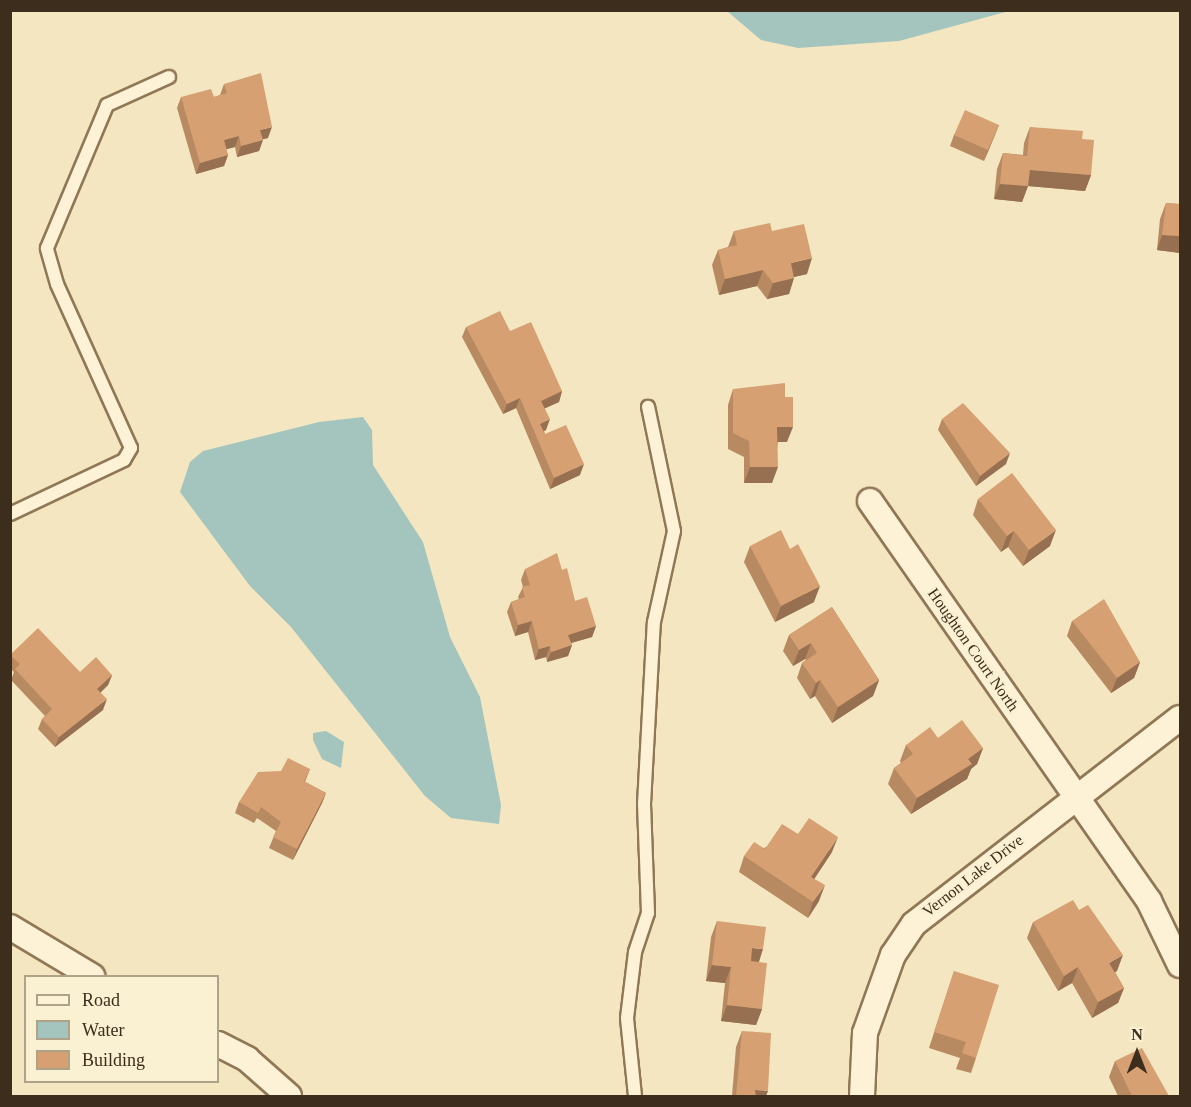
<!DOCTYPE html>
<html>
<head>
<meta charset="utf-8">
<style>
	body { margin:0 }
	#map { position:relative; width:1191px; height:1107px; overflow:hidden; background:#f3e6c1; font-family:"Times New Roman",serif }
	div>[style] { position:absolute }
	.water>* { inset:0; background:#a4c5bd }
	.roads { filter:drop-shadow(2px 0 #907756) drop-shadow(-2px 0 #907756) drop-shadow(0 2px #907756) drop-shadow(0 -2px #907756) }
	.service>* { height:12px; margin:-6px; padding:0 6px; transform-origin:6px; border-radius:6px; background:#fdf2d6 }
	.minor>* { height:24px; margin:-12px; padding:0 12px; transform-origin:12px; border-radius:12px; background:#fdf2d6 }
	.wall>* { inset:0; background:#b88a62 }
	.shaded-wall>* { inset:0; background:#967050 }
	.building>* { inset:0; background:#d6a072 }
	span { translate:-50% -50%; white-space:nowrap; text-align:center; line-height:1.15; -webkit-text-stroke:6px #faf0d2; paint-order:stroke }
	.street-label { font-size:16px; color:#3d2d1c }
	.frame { position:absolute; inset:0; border:12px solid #3d2d1c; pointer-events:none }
	.legend { position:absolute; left:24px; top:975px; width:195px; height:108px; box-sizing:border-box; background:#faf0d2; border:2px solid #aea289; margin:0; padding:8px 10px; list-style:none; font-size:18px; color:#3d2d1c }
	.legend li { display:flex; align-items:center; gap:12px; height:30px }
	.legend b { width:30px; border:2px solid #aea289 }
	.north { position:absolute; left:1107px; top:1023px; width:60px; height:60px; -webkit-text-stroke:4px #faf0d2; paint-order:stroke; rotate:0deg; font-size:16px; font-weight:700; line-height:24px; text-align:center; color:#3d2d1c }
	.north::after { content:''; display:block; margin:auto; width:21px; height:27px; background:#3d2d1c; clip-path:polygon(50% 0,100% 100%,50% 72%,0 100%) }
</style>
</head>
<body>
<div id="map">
	<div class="water">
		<div style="clip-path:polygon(727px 11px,1009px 11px,899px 41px,798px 48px,761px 40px)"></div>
		<div style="clip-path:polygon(363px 417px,372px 430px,373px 465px,423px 542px,450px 637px,480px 697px,501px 805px,499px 824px,451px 818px,425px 796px,291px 627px,250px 586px,180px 492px,190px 462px,203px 451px,319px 422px)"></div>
		<div style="clip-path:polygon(326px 731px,344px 742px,341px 768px,322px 759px,313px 740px,313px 733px)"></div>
	</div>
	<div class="roads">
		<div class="service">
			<div style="left:10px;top:514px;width:126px;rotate:-25.3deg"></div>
			<div style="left:124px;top:460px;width:14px;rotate:-60deg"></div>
			<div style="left:131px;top:448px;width:180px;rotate:-114.3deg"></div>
			<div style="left:57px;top:284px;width:37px;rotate:-106deg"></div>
			<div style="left:47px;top:248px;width:155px;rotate:-67.2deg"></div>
			<div style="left:107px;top:105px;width:68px;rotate:-24.3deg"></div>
			<div style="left:635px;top:1096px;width:78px;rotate:-95.9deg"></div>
			<div style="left:627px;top:1018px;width:66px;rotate:-83.1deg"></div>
			<div style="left:635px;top:952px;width:41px;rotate:-71.6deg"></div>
			<div style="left:648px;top:913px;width:109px;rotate:-92.1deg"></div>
			<div style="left:644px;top:804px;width:182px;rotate:-86.9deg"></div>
			<div style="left:654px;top:622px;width:93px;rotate:-77.6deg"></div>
			<div style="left:674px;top:531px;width:127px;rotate:-101.8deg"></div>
		</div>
		<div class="minor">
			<div style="left:870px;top:501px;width:488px;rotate:55.1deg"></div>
			<div style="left:1149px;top:901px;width:71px;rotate:64.2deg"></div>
			<div style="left:10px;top:927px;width:96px;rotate:30.9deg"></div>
			<div style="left:218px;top:1044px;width:33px;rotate:27deg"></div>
			<div style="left:247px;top:1059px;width:56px;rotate:41.4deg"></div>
			<div style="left:862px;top:1096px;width:63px;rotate:-87.3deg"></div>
			<div style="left:865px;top:1033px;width:83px;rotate:-70.3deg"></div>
			<div style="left:893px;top:955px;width:37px;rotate:-56deg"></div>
			<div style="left:914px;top:924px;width:336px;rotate:-37.8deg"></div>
		</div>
	</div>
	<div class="wall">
		<div style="clip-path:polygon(224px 84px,268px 138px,263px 139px,259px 151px,237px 157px,235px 147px,226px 149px,228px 155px,224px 166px,196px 174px,177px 108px,181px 97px,214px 97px,220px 95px)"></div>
		<div style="clip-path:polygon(999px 125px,984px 161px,950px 146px,954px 135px)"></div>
		<div style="clip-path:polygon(1030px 127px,1082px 139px,1091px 175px,1085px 191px,1028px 186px,1022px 202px,994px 199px,997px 169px,1003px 153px,1023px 155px,1024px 143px)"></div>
		<div style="clip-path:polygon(1166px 203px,1180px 204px,1180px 253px,1157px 250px,1160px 219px)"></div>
		<div style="clip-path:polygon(734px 231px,807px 274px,794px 277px,789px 294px,767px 299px,757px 286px,719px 295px,712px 265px,718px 250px,728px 247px)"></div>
		<div style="clip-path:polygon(466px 327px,510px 331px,562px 391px,559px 402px,545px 408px,546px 430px,544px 431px,545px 434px,580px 475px,550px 489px,516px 408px,503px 414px,462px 337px)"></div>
		<div style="clip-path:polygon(733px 389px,785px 397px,787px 442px,778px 442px,772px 483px,744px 483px,744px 457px,728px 449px,728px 405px)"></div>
		<div style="clip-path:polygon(942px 419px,1006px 464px,976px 486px,938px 430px)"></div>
		<div style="clip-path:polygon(978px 499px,1050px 546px,1023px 566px,1008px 547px,1001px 552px,973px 515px)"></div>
		<div style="clip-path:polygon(750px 546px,814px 602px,775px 622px,744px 562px)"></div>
		<div style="clip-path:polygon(525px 569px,562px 570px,575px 601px,596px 626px,592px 637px,571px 643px,572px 645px,568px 656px,547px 662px,546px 657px,535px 660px,528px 632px,515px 636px,507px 612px,511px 602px,519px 599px,518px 597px,523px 587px,521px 580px)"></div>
		<div style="clip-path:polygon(832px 607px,879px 680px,873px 696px,832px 723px,815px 696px,810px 699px,797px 678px,802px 663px,806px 660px,805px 659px,793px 666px,783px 651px,789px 635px)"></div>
		<div style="clip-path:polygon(1072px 621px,1140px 662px,1134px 678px,1111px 693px,1067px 636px)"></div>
		<div style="clip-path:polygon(10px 655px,80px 672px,112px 675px,108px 685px,100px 693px,103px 710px,55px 747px,38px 729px,42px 719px,45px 716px,11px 680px,14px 672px,10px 669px)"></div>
		<div style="clip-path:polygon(938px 738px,983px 748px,977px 764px,971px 769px,967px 779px,911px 814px,888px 784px,894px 768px,901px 763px,900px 761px,906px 745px)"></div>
		<div style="clip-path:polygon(310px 769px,305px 782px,326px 793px,322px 803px,293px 860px,269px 848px,276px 831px,257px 818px,254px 823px,235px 813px,239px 802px,281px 771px)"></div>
		<div style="clip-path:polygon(798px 834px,832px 852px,814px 879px,819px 901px,808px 918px,739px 872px,744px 856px)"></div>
		<div style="clip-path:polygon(717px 921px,759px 962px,762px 1009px,756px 1025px,721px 1021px,725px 983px,706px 981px,711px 937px)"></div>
		<div style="clip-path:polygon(1033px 922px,1117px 971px,1115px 972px,1124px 988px,1118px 1003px,1092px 1018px,1072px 983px,1058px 991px,1027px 938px)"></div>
		<div style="clip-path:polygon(954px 971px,976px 1058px,971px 1073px,956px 1069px,960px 1058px,929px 1048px)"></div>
		<div style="clip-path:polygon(742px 1031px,766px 1096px,732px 1096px,736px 1047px)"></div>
		<div style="clip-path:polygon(1115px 1061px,1169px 1096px,1118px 1096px,1109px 1077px)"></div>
	</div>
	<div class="shaded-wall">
		<div style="clip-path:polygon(999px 125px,995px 135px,984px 161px,988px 150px)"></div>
		<div style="clip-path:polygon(272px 127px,268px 138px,256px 141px,260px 130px)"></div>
		<div style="clip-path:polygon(239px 136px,235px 147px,220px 151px,224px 140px)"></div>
		<div style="clip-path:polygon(263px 140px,259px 151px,237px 157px,241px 146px)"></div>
		<div style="clip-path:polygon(228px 155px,224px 166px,196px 174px,200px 163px)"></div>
		<div style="clip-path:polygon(1030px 170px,1091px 175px,1085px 191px,1028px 186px,1022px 202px,994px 199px,1000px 184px)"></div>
		<div style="clip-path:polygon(1162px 235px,1180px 236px,1180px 253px,1157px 250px)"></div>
		<div style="clip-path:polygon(812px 258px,807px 274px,785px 279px,791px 263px)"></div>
		<div style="clip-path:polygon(763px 270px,757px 286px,719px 295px,725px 279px)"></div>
		<div style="clip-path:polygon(794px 278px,789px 294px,767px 299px,773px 283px)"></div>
		<div style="clip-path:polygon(562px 391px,559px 402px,537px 412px,541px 401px)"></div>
		<div style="clip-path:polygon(520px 398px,516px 408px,503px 414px,507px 404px)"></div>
		<div style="clip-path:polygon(550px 419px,546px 430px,536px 435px,540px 424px)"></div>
		<div style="clip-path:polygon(777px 427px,793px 427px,787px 442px,772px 442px)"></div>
		<div style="clip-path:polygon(1010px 453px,1006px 464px,976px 486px,980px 476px)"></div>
		<div style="clip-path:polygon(584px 464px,580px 475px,550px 489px,554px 478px)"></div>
		<div style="clip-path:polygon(750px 467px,778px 467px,772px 483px,744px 483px)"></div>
		<div style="clip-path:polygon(1056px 530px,1050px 546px,1023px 566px,1029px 550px)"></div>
		<div style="clip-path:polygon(1014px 531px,1008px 547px,1001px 552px,1007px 536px)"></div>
		<div style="clip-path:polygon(820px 586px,814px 602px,775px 622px,781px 606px)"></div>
		<div style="clip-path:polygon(532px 621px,528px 632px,515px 636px,518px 625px)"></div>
		<div style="clip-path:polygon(596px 626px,592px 637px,564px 645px,568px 635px)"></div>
		<div style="clip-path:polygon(811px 643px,805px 659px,793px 666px,799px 650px)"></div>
		<div style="clip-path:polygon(572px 645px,568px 656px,547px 662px,551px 652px)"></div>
		<div style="clip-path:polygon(550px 646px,546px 657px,535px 660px,539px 649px)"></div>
		<div style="clip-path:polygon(1140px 662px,1134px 678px,1111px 693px,1117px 678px)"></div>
		<div style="clip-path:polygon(112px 675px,108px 685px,93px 700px,97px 689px)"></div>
		<div style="clip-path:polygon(820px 680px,815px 696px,810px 699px,816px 683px)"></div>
		<div style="clip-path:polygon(879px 680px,873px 696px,832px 723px,838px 707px)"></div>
		<div style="clip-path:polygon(107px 699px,103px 710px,55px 747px,59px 737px)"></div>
		<div style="clip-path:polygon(983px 748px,977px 764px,971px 769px,967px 779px,911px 814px,917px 798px)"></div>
		<div style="clip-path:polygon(326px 793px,322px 803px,293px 860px,297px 849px)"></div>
		<div style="clip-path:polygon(838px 837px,832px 852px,805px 893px,811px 877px)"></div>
		<div style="clip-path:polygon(825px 885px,819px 901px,808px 918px,813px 902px)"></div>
		<div style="clip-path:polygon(752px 948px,763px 949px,758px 965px,747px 964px)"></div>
		<div style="clip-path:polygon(1123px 955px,1117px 971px,1104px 979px,1109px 963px)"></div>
		<div style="clip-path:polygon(712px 965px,731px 967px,725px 983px,706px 981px)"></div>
		<div style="clip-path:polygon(1078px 967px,1072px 983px,1058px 991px,1064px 976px)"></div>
		<div style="clip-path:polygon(1124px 988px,1118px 1003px,1092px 1018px,1098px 1002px)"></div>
		<div style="clip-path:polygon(727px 1005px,762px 1009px,756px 1025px,721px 1021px)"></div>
		<div style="clip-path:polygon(755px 1090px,768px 1091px,766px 1096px,753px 1096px)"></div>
	</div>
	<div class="building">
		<div style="clip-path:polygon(261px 73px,272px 127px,260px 130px,263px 140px,241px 146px,239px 136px,224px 140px,228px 155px,200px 163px,181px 97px,211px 89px,214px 97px,227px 93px,224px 84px)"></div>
		<div style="clip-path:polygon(965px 110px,999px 125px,988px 150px,954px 135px)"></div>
		<div style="clip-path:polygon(1030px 127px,1083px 131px,1082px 139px,1094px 140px,1091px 175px,1030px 170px,1028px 186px,1000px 184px,1003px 153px,1027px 156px)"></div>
		<div style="clip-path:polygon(1166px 203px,1180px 204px,1180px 236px,1162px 235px)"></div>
		<div style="clip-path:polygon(770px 223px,772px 231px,804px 224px,812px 258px,791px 263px,794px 278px,773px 283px,763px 270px,725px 279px,718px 250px,737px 245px,734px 231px)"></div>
		<div style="clip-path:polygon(500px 311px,510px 331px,531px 322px,562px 391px,541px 401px,550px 419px,540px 424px,545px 434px,566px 425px,584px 464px,554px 478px,520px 398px,507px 404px,466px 327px)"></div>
		<div style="clip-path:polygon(785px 383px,785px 397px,793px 397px,793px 427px,777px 427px,778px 467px,750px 467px,749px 441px,733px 433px,733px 389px)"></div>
		<div style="clip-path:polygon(963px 403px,1010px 453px,980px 476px,942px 419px)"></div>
		<div style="clip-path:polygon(1012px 473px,1056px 530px,1029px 550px,1014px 531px,1007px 536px,978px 499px)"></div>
		<div style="clip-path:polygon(781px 530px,790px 549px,798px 544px,820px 586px,781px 606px,750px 546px)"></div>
		<div style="clip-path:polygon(557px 553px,562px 570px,567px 568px,575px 601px,587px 597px,596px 626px,568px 635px,572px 645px,551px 652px,550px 646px,539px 649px,532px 621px,518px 625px,511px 602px,525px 597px,522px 587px,530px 585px,525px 569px)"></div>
		<div style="clip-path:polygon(1104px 599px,1140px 662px,1117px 678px,1072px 621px)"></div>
		<div style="clip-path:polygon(832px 607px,879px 680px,838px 707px,820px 680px,816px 683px,802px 663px,817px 653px,811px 643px,799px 650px,789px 635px)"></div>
		<div style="clip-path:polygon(38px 628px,80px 672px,96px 657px,112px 675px,97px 689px,107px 699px,59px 737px,42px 719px,52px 709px,15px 669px,20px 664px,10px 655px)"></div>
		<div style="clip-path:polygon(962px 720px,983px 748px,968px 759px,972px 764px,917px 798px,894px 768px,913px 754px,906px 745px,930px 727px,938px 738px)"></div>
		<div style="clip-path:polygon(288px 758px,310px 769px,304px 781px,326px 793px,297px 849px,273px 837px,281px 822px,261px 807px,258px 813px,239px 802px,258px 772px,281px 771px)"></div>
		<div style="clip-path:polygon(809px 818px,838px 837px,811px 877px,825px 885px,813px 902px,744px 856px,754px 842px,765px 849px,782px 824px,798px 834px)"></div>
		<div style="clip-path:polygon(1073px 900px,1079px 910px,1088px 905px,1123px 955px,1109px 963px,1124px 988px,1098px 1002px,1078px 967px,1064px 976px,1033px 922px)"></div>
		<div style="clip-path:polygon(717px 921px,766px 927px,763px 949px,752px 948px,751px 961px,767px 963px,762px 1009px,727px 1005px,731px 967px,712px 965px)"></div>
		<div style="clip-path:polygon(954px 971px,999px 985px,976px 1058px,962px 1053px,966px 1042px,934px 1032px)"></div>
		<div style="clip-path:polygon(742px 1031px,771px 1033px,768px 1091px,755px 1090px,756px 1096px,736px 1096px)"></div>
		<div style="clip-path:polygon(1142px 1048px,1169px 1096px,1132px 1096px,1115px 1061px)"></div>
	</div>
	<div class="street-label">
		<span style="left:973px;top:650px;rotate:55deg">Houghton Court North</span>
		<span style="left:973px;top:876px;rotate:-38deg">Vernon Lake Drive</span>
	</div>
	<div class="frame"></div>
	<ul class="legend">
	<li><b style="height:8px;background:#fdf2d6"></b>Road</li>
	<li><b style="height:16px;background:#a4c5bd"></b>Water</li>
	<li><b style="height:16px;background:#d6a072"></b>Building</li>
	</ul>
	<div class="north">N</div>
</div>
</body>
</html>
